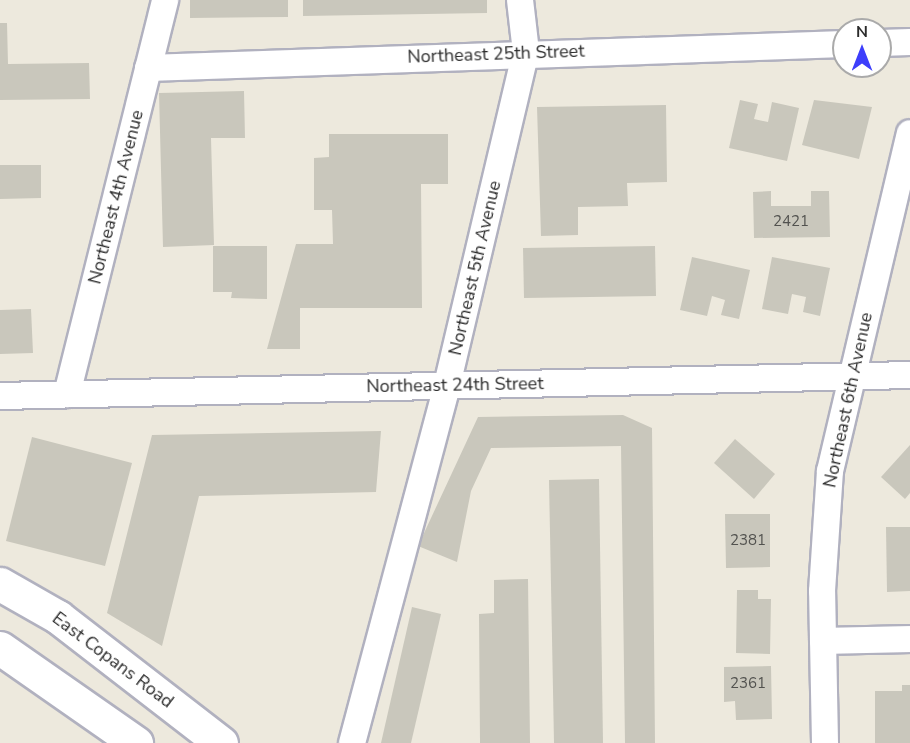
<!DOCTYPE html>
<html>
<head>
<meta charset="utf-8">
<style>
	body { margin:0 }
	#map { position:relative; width:910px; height:743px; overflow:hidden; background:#ede9dd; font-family:"Nunito Sans",sans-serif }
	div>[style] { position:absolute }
	.building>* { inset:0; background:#c9c7bc }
	.roads { filter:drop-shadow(2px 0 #b1b1bf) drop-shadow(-2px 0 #b1b1bf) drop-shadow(0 2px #b1b1bf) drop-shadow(0 -2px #b1b1bf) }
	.street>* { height:26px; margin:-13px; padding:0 13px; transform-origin:13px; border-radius:13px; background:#fff }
	.secondary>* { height:33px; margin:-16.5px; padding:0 16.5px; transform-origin:16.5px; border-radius:16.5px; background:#fff }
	span { translate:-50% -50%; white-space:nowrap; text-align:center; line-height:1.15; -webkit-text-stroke:6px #fff; paint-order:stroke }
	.number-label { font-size:15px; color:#52524f }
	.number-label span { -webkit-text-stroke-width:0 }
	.street-label { font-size:18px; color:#2b2b2b }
	.north { position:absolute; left:832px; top:18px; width:60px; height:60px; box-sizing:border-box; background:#fff; border:2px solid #aaa; border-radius:50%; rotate:0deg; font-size:16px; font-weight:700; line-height:24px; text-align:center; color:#2b2b2b }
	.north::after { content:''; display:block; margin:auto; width:21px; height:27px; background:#3d3efb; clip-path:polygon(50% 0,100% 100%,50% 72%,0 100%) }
</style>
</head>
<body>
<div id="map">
	<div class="building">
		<div style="clip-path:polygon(190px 0,288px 0,288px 17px,190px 18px)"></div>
		<div style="clip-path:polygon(303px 0,487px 0,487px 13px,303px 16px)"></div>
		<div style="clip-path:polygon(0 23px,7px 23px,8px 64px,89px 63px,90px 99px,0 100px)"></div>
		<div style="clip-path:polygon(244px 91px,245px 138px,211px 138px,214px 245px,163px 247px,159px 93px)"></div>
		<div style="clip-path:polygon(740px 100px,758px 104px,754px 119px,768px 122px,772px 102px,799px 108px,787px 161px,729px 148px)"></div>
		<div style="clip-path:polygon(814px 100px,872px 107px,859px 159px,802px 145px)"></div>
		<div style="clip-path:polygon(666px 105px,667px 182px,627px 183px,628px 206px,578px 207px,578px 235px,541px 236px,537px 107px)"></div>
		<div style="clip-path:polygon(329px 134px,448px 134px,448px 184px,421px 184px,422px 308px,300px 308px,300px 349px,267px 349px,296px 244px,333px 244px,332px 210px,314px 210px,314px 158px,329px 157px)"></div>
		<div style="clip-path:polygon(0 165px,41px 165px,41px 198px,0 199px)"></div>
		<div style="clip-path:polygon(771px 191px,771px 206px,811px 206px,811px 191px,829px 191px,830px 237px,754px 238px,753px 192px)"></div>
		<div style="clip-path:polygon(213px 246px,267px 246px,267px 299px,231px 298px,232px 292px,213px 292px)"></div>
		<div style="clip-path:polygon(655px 246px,656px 296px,524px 298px,523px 248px)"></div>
		<div style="clip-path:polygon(692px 257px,750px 270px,739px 319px,721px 315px,725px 300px,712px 296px,707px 316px,680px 310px)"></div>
		<div style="clip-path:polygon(772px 257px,830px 268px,820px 316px,803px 312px,806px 297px,792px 294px,788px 314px,762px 309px)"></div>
		<div style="clip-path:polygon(31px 309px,33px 353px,0 354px,0 310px)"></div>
		<div style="clip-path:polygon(623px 415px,652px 428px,655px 743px,625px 743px,621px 446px,491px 448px,471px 491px,457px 562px,418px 546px,478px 417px)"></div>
		<div style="clip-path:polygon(381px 431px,376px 492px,199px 496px,162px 646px,107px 613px,152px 435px)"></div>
		<div style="clip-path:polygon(32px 437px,132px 463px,105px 566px,6px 541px)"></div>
		<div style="clip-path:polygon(735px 439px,775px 474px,754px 499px,714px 463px)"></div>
		<div style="clip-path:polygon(910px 445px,910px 493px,905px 499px,881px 477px)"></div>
		<div style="clip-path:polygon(599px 479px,603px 743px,554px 743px,549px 480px)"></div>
		<div style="clip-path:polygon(725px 514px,770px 514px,770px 567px,726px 568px)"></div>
		<div style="clip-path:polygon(886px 527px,910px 527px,910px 591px,887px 592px)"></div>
		<div style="clip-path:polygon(528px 579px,530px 743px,480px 743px,479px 614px,494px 613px,494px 580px)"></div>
		<div style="clip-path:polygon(737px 590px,758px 590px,758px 599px,771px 599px,770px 654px,736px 653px)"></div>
		<div style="clip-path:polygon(412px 607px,441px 614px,411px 743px,381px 743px)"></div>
		<div style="clip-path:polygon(771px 666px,772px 719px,736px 720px,735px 701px,724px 702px,724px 667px)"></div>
		<div style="clip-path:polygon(902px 685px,910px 685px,910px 743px,875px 743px,875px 691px,902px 691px)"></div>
	</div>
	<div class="roads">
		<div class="street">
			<div style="left:880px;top:43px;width:30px;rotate:-2deg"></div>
			<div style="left:148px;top:68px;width:696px;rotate:-1.97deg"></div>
			<div style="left:67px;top:394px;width:406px;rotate:-76deg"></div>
			<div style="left:0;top:396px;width:910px;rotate:-1.32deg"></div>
			<div style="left:823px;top:641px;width:87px;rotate:-1.3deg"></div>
			<div style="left:352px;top:743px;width:370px;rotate:-75.1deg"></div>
			<div style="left:447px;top:385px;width:342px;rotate:-76.7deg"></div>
			<div style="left:526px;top:52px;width:52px;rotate:-96.6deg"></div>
			<div style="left:825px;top:743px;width:152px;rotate:-91.1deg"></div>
			<div style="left:822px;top:591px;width:120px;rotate:-86.2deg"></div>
			<div style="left:830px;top:471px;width:347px;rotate:-76.7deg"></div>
		</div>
		<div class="secondary">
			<div style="left:0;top:584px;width:67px;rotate:29.6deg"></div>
			<div style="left:58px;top:617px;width:206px;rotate:37.7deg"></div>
			<div style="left:0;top:648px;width:166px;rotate:34.9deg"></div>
		</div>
	</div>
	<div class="number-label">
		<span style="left:791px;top:222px">2421</span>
		<span style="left:748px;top:541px">2381</span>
		<span style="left:748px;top:684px">2361</span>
	</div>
	<div class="street-label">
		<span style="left:496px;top:54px;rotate:-2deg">Northeast 25th Street</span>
		<span style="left:116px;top:197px;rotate:-76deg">Northeast 4th Avenue</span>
		<span style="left:475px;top:268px;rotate:-77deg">Northeast 5th Avenue</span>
		<span style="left:455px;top:385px;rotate:-1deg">Northeast 24th Street</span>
		<span style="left:848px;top:400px;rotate:-78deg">Northeast 6th Avenue</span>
		<span style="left:113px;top:660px;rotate:37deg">East Copans Road</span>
	</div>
	<div class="north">N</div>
</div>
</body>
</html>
